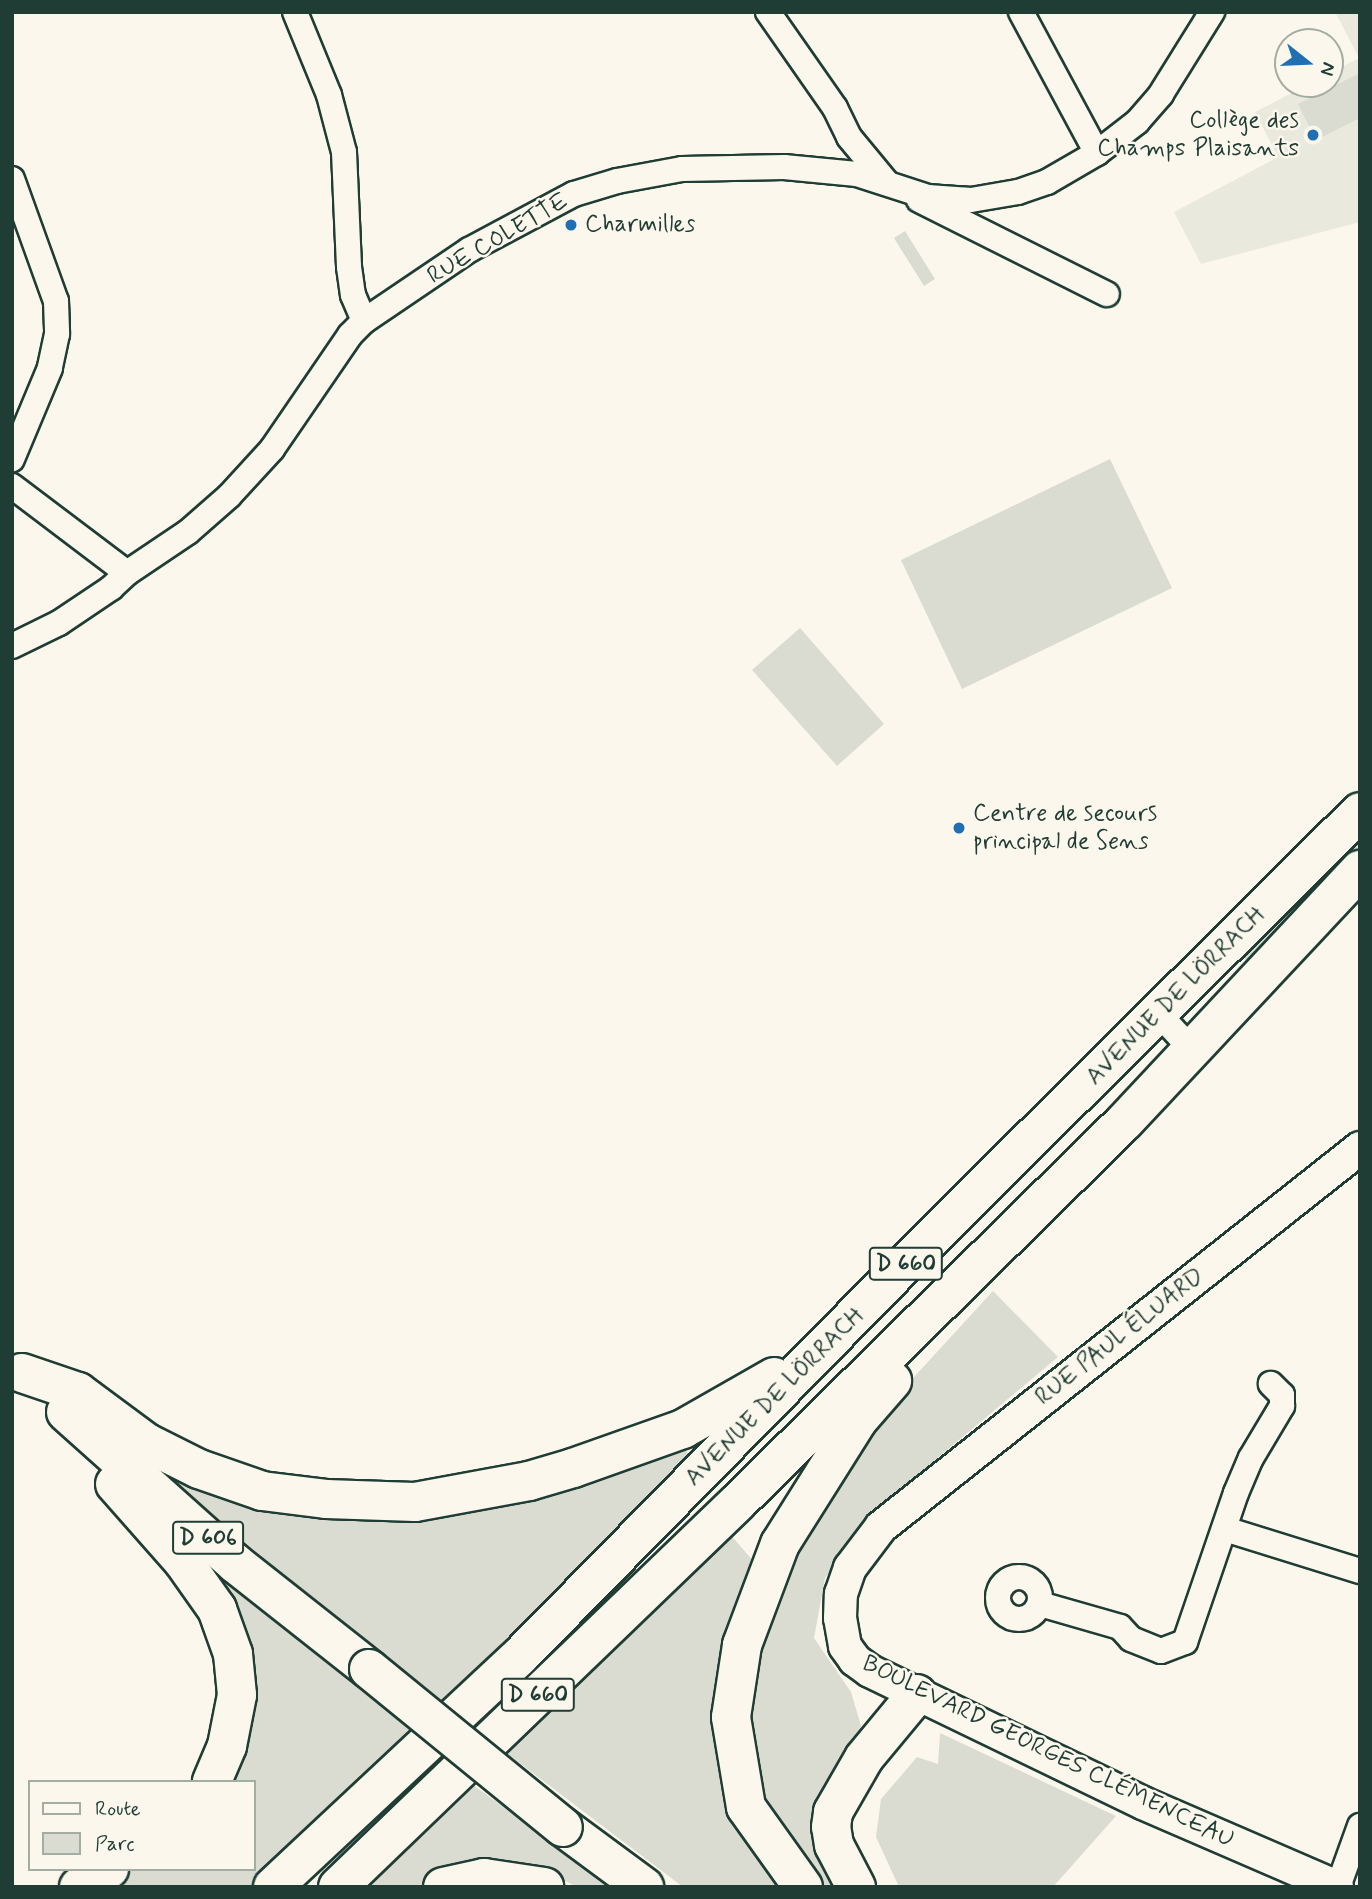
<!DOCTYPE html>
<html>
<head>
<meta charset="utf-8">
<style>
	body { margin:0 }
	#map { position:relative; width:1372px; height:1899px; overflow:hidden; background:#fbf7ec; font-family:Mynerve,sans-serif }
	div>[style] { position:absolute }
	.built>* { inset:0; background:#eae9de }
	.green>* { inset:0; background:#dbdcd1 }
	.roads { filter:drop-shadow(2px 0 #1f3d34) drop-shadow(-2px 0 #1f3d34) drop-shadow(0 2px #1f3d34) drop-shadow(0 -2px #1f3d34) }
	.minor>* { height:24px; margin:-12px; padding:0 12px; transform-origin:12px; border-radius:12px; background:#fbf7ec }
	.minor>.ring { margin:-12px; padding:0; box-sizing:content-box; background:none; border:24px solid #fbf7ec; border-radius:50% }
	.tertiary>* { height:32px; margin:-16px; padding:0 16px; transform-origin:16px; border-radius:16px; background:#fbf7ec }
	.primary>* { height:38px; margin:-19px; padding:0 19px; transform-origin:19px; border-radius:19px; background:#fbf7ec }
	.bridges { filter:drop-shadow(2px 0 #1f3d34) drop-shadow(-2px 0 #1f3d34) drop-shadow(0 2px #1f3d34) drop-shadow(0 -2px #1f3d34) }
	.primary-bridge>* { height:38px; margin:-19px; padding:0 19px; transform-origin:19px; border-radius:19px; background:#fbf7ec }
	.dots>* { width:19px; height:19px; translate:-50% -50%; box-sizing:border-box; border:4px solid #fbf7ec; border-radius:50% }
	span { translate:-50% -50%; white-space:nowrap; text-align:center; line-height:1.15; -webkit-text-stroke:5px #fbf7ec; paint-order:stroke }
	.shield-label span { padding:2px 5px; background:#fbf7ec; border:2px solid; border-radius:5px; -webkit-text-stroke-width:0 }
	.shield-label { font-size:23px; color:#1f3d34; font-weight:700 }
	.poi-label { font-size:24px; color:#1f3d34 }
	.right { translate:-100% -50%; text-align:right }
	.left { translate:0 -50%; text-align:left }
	.street-label { font-size:24px; color:#1f3d34 }
	.frame { position:absolute; inset:0; border:14px solid #1f3d34; pointer-events:none }
	.legend { position:absolute; left:28px; top:1780px; width:228px; height:91px; box-sizing:border-box; background:#fbf7ec; border:2px solid #a3ada2; margin:0; padding:9px 12px; list-style:none; font-size:21px; color:#1f3d34 }
	.legend li { display:flex; align-items:center; gap:14px; height:35px }
	.legend b { width:35px; border:2px solid #a3ada2 }
	.north { position:absolute; left:1274px; top:28px; width:70px; height:70px; box-sizing:border-box; background:#fbf7ec; border:2px solid #a3ada2; border-radius:50%; rotate:108deg; font-size:19px; font-weight:700; line-height:28px; text-align:center; color:#1f3d34 }
	.north::after { content:''; display:block; margin:auto; width:24px; height:32px; background:#1f6fb2; clip-path:polygon(50% 0,100% 100%,50% 72%,0 100%) }
</style>
</head>
<body>
<div id="map">
	<div class="built">
		<div style="clip-path:polygon(1335px 12px,1360px 12px,1360px 222px,1201px 264px,1174px 212px,1278px 157px,1255px 112px,1309px 84px,1330px 84px,1330px 73px,1359px 58px)"></div>
	</div>
	<div class="green">
		<div style="clip-path:polygon(1360px 73px,1360px 118px,1316px 140px,1298px 104px)"></div>
		<div style="clip-path:polygon(905px 231px,935px 279px,924px 286px,894px 238px)"></div>
		<div style="clip-path:polygon(1110px 459px,1172px 588px,962px 689px,901px 560px)"></div>
		<div style="clip-path:polygon(800px 628px,884px 724px,837px 766px,752px 670px)"></div>
		<div style="clip-path:polygon(1360px 832px,1360px 849px,1258px 963px,1245px 960px,1243px 950px)"></div>
		<div style="clip-path:polygon(993px 1291px,1058px 1357px,878px 1508px,825px 1578px,814px 1638px,851px 1692px,861px 1726px,820px 1827px,844px 1887px,819px 1887px,752px 1791px,748px 1714px,767px 1614px,826px 1492px,891px 1402px)"></div>
		<div style="clip-path:polygon(680px 1446px,699px 1462px,444px 1711px,176px 1484px,183px 1475px,269px 1507px)"></div>
		<div style="clip-path:polygon(729px 1533px,754px 1562px,727px 1642px,784px 1887px,683px 1887px,505px 1752px)"></div>
		<div style="clip-path:polygon(211px 1565px,417px 1736px,254px 1887px,99px 1887px,128px 1869px,254px 1869px,254px 1782px,222px 1782px,237px 1752px,205px 1570px)"></div>
		<div style="clip-path:polygon(940px 1733px,1116px 1816px,1053px 1887px,899px 1887px,876px 1837px,881px 1799px,917px 1757px,938px 1764px)"></div>
		<div style="clip-path:polygon(469px 1782px,614px 1887px,577px 1887px,545px 1871px,425px 1887px,356px 1887px)"></div>
	</div>
	<div class="roads">
		<div class="minor">
			<div style="left:295px;top:12px;width:90px;rotate:67.7deg"></div>
			<div style="left:329px;top:95px;width:59px;rotate:75.3deg"></div>
			<div style="left:344px;top:152px;width:115px;rotate:87.5deg"></div>
			<div style="left:349px;top:267px;width:28px;rotate:82deg"></div>
			<div style="left:353px;top:295px;width:28px;rotate:67deg"></div>
			<div style="left:768px;top:12px;width:117px;rotate:55.1deg"></div>
			<div style="left:835px;top:108px;width:32px;rotate:64deg"></div>
			<div style="left:849px;top:137px;width:60px;rotate:50.4deg"></div>
			<div style="left:1021px;top:12px;width:160px;rotate:61.7deg"></div>
			<div style="left:12px;top:179px;width:130px;rotate:70.2deg"></div>
			<div style="left:56px;top:301px;width:33px;rotate:88deg"></div>
			<div style="left:57px;top:334px;width:35px;rotate:102deg"></div>
			<div style="left:50px;top:368px;width:99px;rotate:112.7deg"></div>
			<div style="left:919px;top:200px;width:210px;rotate:26.6deg"></div>
			<div style="left:12px;top:486px;width:144px;rotate:37.1deg"></div>
			<div style="left:12px;top:646px;width:52px;rotate:-26.1deg"></div>
			<div style="left:59px;top:623px;width:63px;rotate:-33.9deg"></div>
			<div style="left:111px;top:588px;width:22px;rotate:-43deg"></div>
			<div style="left:127px;top:573px;width:73px;rotate:-33.9deg"></div>
			<div style="left:188px;top:532px;width:55px;rotate:-41.3deg"></div>
			<div style="left:229px;top:496px;width:64px;rotate:-47.5deg"></div>
			<div style="left:272px;top:449px;width:138px;rotate:-55.6deg"></div>
			<div style="left:350px;top:335px;width:20px;rotate:-45deg"></div>
			<div style="left:364px;top:321px;width:127px;rotate:-34.1deg"></div>
			<div style="left:469px;top:250px;width:119px;rotate:-28.1deg"></div>
			<div style="left:574px;top:194px;width:45px;rotate:-16.8deg"></div>
			<div style="left:617px;top:181px;width:66px;rotate:-10.5deg"></div>
			<div style="left:682px;top:169px;width:102px;rotate:-1.1deg"></div>
			<div style="left:784px;top:167px;width:73px;rotate:5.5deg"></div>
			<div style="left:857px;top:174px;width:75px;rotate:17.9deg"></div>
			<div style="left:928px;top:197px;width:43px;rotate:4deg"></div>
			<div style="left:971px;top:200px;width:48px;rotate:-9.7deg"></div>
			<div style="left:1018px;top:192px;width:31px;rotate:-19deg"></div>
			<div style="left:1047px;top:182px;width:58px;rotate:-30.1deg"></div>
			<div style="left:1097px;top:153px;width:51px;rotate:-37.8deg"></div>
			<div style="left:1137px;top:122px;width:37px;rotate:-49deg"></div>
			<div style="left:1161px;top:94px;width:97px;rotate:-58.1deg"></div>
			<div style="left:1159px;top:1014px;width:49px;rotate:47.5deg"></div>
			<div style="left:1225px;top:1529px;width:141px;rotate:17.3deg"></div>
			<div class="ring" style="left:998px;top:1577px;width:18px;height:18px"></div>
			<div style="left:1040px;top:1604px;width:83px;rotate:16deg"></div>
			<div style="left:1120px;top:1627px;width:16px;rotate:47deg"></div>
			<div style="left:1131px;top:1639px;width:32px;rotate:22deg"></div>
			<div style="left:1161px;top:1651px;width:26px;rotate:-21deg"></div>
			<div style="left:1185px;top:1642px;width:157px;rotate:-71.1deg"></div>
			<div style="left:1236px;top:1493px;width:38px;rotate:-67deg"></div>
			<div style="left:1251px;top:1458px;width:61px;rotate:-59.2deg"></div>
			<div style="left:1282px;top:1406px;width:11px;rotate:-90deg"></div>
			<div style="left:1282px;top:1395px;width:16px;rotate:-135deg"></div>
			<div style="left:1338px;top:1887px;width:65px;rotate:-70.2deg"></div>
		</div>
		<div class="tertiary">
			<div style="left:1337px;top:1887px;width:211px;rotate:-156.6deg"></div>
			<div style="left:1143px;top:1803px;width:303px;rotate:-154.2deg"></div>
			<div style="left:870px;top:1671px;width:19px;rotate:-144deg"></div>
			<div style="left:855px;top:1660px;width:17px;rotate:-126deg"></div>
			<div style="left:845px;top:1646px;width:28px;rotate:-100deg"></div>
			<div style="left:840px;top:1618px;width:24px;rotate:-88deg"></div>
			<div style="left:841px;top:1594px;width:28px;rotate:-71deg"></div>
			<div style="left:850px;top:1568px;width:51px;rotate:-52.9deg"></div>
			<div style="left:881px;top:1527px;width:611px;rotate:-38.35deg"></div>
		</div>
		<div class="primary">
			<div style="left:22px;top:1373px;width:59px;rotate:18.7deg"></div>
			<div style="left:78px;top:1392px;width:86px;rotate:36.5deg"></div>
			<div style="left:147px;top:1443px;width:58px;rotate:26.6deg"></div>
			<div style="left:199px;top:1469px;width:67px;rotate:19.2deg"></div>
			<div style="left:262px;top:1491px;width:64px;rotate:7.1deg"></div>
			<div style="left:326px;top:1499px;width:89px;rotate:1.9deg"></div>
			<div style="left:415px;top:1502px;width:116px;rotate:-10.4deg"></div>
			<div style="left:529px;top:1481px;width:46px;rotate:-16.5deg"></div>
			<div style="left:573px;top:1468px;width:117px;rotate:-19.5deg"></div>
			<div style="left:683px;top:1429px;width:105px;rotate:-29.7deg"></div>
			<div style="left:66px;top:1412px;width:228px;rotate:41.8deg"></div>
			<div style="left:236px;top:1564px;width:169px;rotate:38.3deg"></div>
			<div style="left:115px;top:1484px;width:103px;rotate:48.6deg"></div>
			<div style="left:183px;top:1561px;width:59px;rotate:54.7deg"></div>
			<div style="left:217px;top:1609px;width:48px;rotate:70.4deg"></div>
			<div style="left:233px;top:1654px;width:41px;rotate:84.4deg"></div>
			<div style="left:237px;top:1695px;width:52px;rotate:101.1deg"></div>
			<div style="left:227px;top:1746px;width:39px;rotate:113deg"></div>
			<div style="left:563px;top:1827px;width:101px;rotate:36.5deg"></div>
			<div style="left:79px;top:1887px;width:35px;rotate:-31deg"></div>
			<div style="left:273px;top:1887px;width:337px;rotate:-43.1deg"></div>
			<div style="left:519px;top:1657px;width:544px;rotate:-45.52deg"></div>
			<div style="left:900px;top:1269px;width:648px;rotate:-44.81deg"></div>
			<div style="left:338px;top:1887px;width:554px;rotate:-43.9deg"></div>
			<div style="left:737px;top:1503px;width:544px;rotate:-44.55deg"></div>
			<div style="left:1125px;top:1121px;width:344px;rotate:-46.9deg"></div>
			<div style="left:443px;top:1887px;width:42px;rotate:-12.4deg"></div>
			<div style="left:484px;top:1878px;width:61px;rotate:8.5deg"></div>
			<div style="left:803px;top:1887px;width:98px;rotate:-125.5deg"></div>
			<div style="left:746px;top:1807px;width:91px;rotate:-99.5deg"></div>
			<div style="left:731px;top:1717px;width:73px;rotate:-81.3deg"></div>
			<div style="left:742px;top:1645px;width:108px;rotate:-69.4deg"></div>
			<div style="left:780px;top:1544px;width:146px;rotate:-57.8deg"></div>
			<div style="left:858px;top:1420px;width:52px;rotate:-48.9deg"></div>
			<div style="left:856px;top:1887px;width:47px;rotate:-117.6deg"></div>
			<div style="left:834px;top:1845px;width:18px;rotate:-99deg"></div>
			<div style="left:831px;top:1827px;width:15px;rotate:-82deg"></div>
			<div style="left:833px;top:1812px;width:62px;rotate:-60.1deg"></div>
			<div style="left:864px;top:1758px;width:83px;rotate:-50.4deg"></div>
		</div>
	</div>
	<div class="bridges">
		<div class="primary-bridge">
			<div style="left:369px;top:1669px;width:250px;rotate:39.2deg"></div>
		</div>
	</div>
	<div class="dots">
		<div style="left:1313px;top:135px;background:#1f6fb2"></div>
		<div style="left:571px;top:225px;background:#1f6fb2"></div>
		<div style="left:959px;top:828px;background:#1f6fb2"></div>
	</div>
	<div class="shield-label">
		<span style="left:906px;top:1264px">D 660</span>
		<span style="left:208px;top:1538px">D 606</span>
		<span style="left:538px;top:1695px">D 660</span>
	</div>
	<div class="poi-label">
		<span class="right" style="left:1299px;top:135px">Collège des<br>Champs Plaisants</span>
		<span class="left" style="left:585px;top:225px">Charmilles</span>
		<span class="left" style="left:973px;top:828px">Centre de secours<br>principal de Sens</span>
	</div>
	<div class="street-label">
		<span style="left:498px;top:239px;rotate:-30deg">RUE COLETTE</span>
		<span style="left:1176px;top:996px;rotate:-45deg">AVENUE DE LÖRRACH</span>
		<span style="left:1120px;top:1337px;rotate:-38deg">RUE PAUL ÉLUARD</span>
		<span style="left:775px;top:1397px;rotate:-45deg">AVENUE DE LÖRRACH</span>
		<span style="left:1048px;top:1752px;rotate:26deg">BOULEVARD GEORGES CLÉMENCEAU</span>
	</div>
	<div class="frame"></div>
	<ul class="legend">
	<li><b style="height:9px;background:#fbf7ec"></b>Route</li>
	<li><b style="height:19px;background:#dbdcd1"></b>Parc</li>
	</ul>
	<div class="north">N</div>
</div>
</body>
</html>
